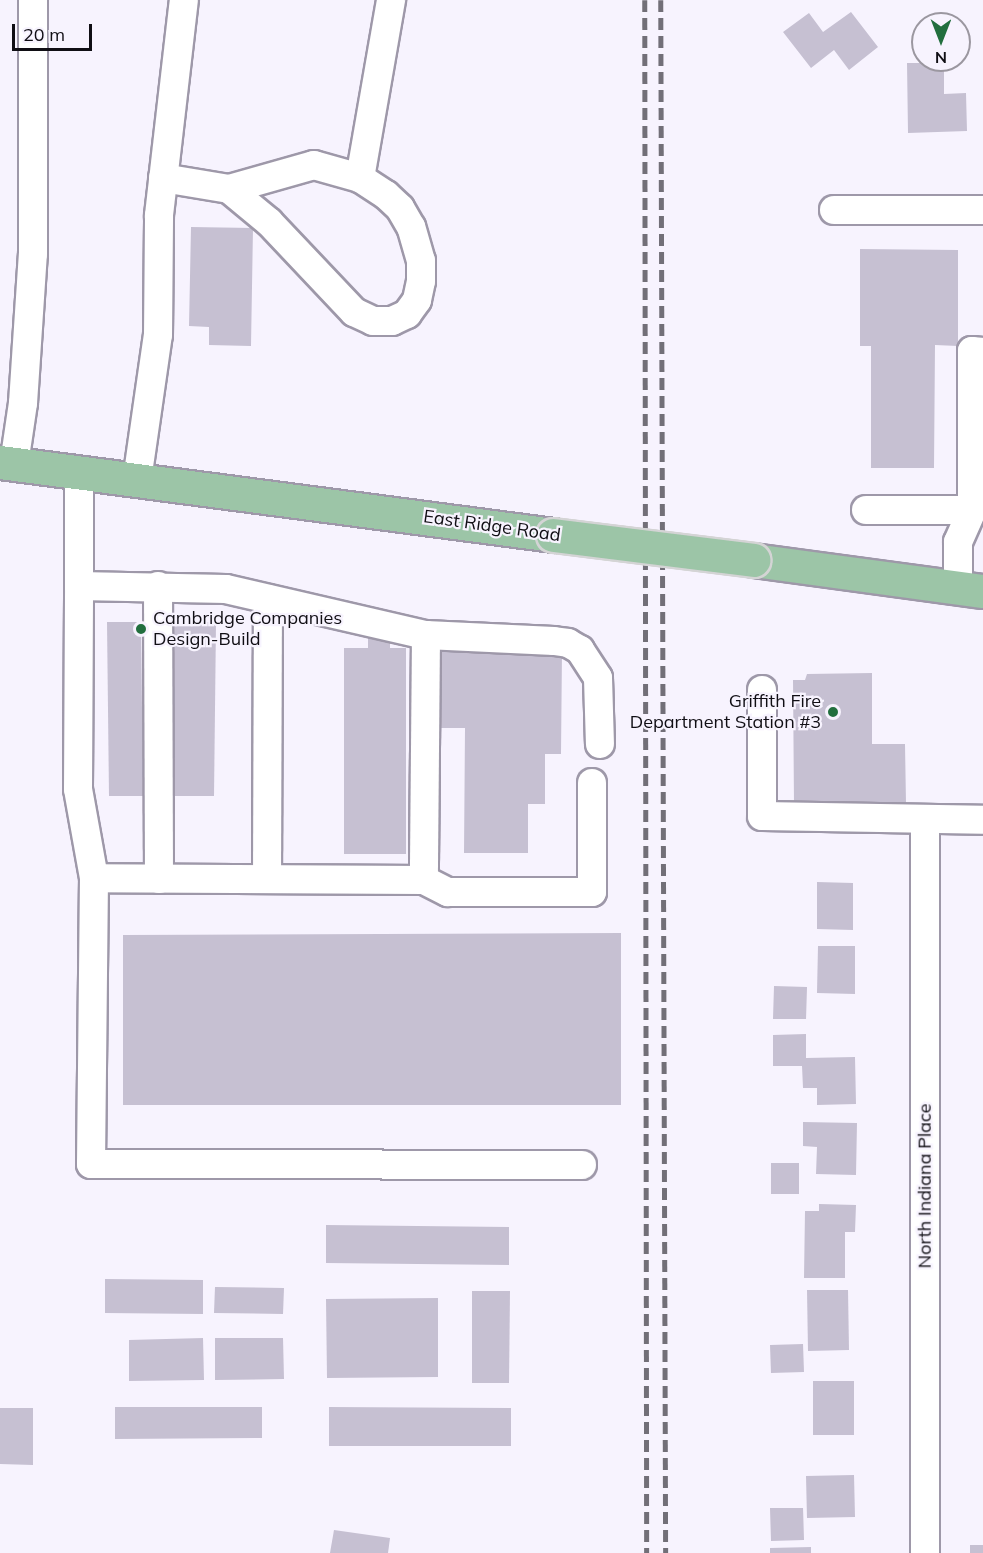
<!DOCTYPE html>
<html>
<head>
<meta charset="utf-8">
<style>
	body { margin:0 }
	#map { position:relative; width:983px; height:1553px; overflow:hidden; background:#f7f3fe; font-family:Mulish,sans-serif }
	div>[style] { position:absolute }
	.building>* { inset:0; background:#c6c0d2 }
	.roads { filter:drop-shadow(2px 0 #9e98a9) drop-shadow(-2px 0 #9e98a9) drop-shadow(0 2px #9e98a9) drop-shadow(0 -2px #9e98a9) }
	.minor>* { height:28px; margin:-14px; padding:0 14px; transform-origin:14px; border-radius:14px; background:#fff }
	.major>* { height:33px; margin:-16.5px; padding:0 16.5px; transform-origin:16.5px; border-radius:16.5px; background:#9cc5a7 }
	.rail>* { height:4.5px; margin-top:-2.25px; transform-origin:0; background:repeating-linear-gradient(90deg,#726f78 0 12px,transparent 0 18px) }
	.bridges { filter:drop-shadow(2px 0 #d4d4d5) drop-shadow(-2px 0 #d4d4d5) drop-shadow(0 2px #d4d4d5) drop-shadow(0 -2px #d4d4d5) }
	.major-bridge>* { height:33px; margin:-16.5px; padding:0 16.5px; transform-origin:16.5px; border-radius:16.5px; background:#9cc5a7 }
	.dots>* { width:16px; height:16px; translate:-50% -50%; box-sizing:border-box; border:3px solid #f7f3fe; border-radius:50% }
	span { translate:-50% -50%; white-space:nowrap; text-align:center; line-height:1.15; -webkit-text-stroke:4.5px #f7f3fe; paint-order:stroke }
	.street-label { font-size:18px; color:#100e14 }
	.poi-label { font-size:18px; color:#100e14 }
	.left { translate:0 -50%; text-align:left }
	.right { translate:-100% -50%; text-align:right }
	.north { position:absolute; left:911px; top:12px; width:60px; height:60px; box-sizing:border-box; background:#f7f3fe; border:2px solid #9b97a0; border-radius:50%; rotate:180deg; font-size:16px; font-weight:700; line-height:24px; text-align:center; color:#100e14 }
	.north::after { content:''; display:block; margin:auto; width:21px; height:27px; background:#226f3e; clip-path:polygon(50% 0,100% 100%,50% 72%,0 100%) }
	.scale { position:absolute; left:12px; top:24px; width:80px; height:27px; box-sizing:border-box; border:3px solid #100e14; border-top:0; padding-left:8px; font-size:18px; line-height:21px; white-space:nowrap; color:#100e14; -webkit-text-stroke:4px #f7f3fe; paint-order:stroke }
</style>
</head>
<body>
<div id="map">
	<div class="building">
		<div style="clip-path:polygon(851px 12px,878px 47px,849px 70px,834px 50px,811px 68px,783px 32px,809px 13px,823px 32px)"></div>
		<div style="clip-path:polygon(907px 63px,944px 63px,944px 94px,966px 93px,967px 131px,908px 133px)"></div>
		<div style="clip-path:polygon(191px 227px,253px 228px,251px 346px,209px 345px,209px 327px,189px 326px)"></div>
		<div style="clip-path:polygon(860px 249px,958px 250px,958px 346px,935px 345px,934px 468px,871px 468px,871px 346px,860px 346px)"></div>
		<div style="clip-path:polygon(107px 622px,141px 622px,143px 796px,109px 796px)"></div>
		<div style="clip-path:polygon(174px 622px,216px 622px,214px 796px,172px 796px)"></div>
		<div style="clip-path:polygon(368px 633px,390px 633px,390px 648px,406px 648px,406px 854px,344px 854px,344px 648px,368px 648px)"></div>
		<div style="clip-path:polygon(439px 650px,562px 651px,561px 754px,545px 754px,545px 804px,528px 804px,528px 853px,464px 853px,465px 728px,438px 728px)"></div>
		<div style="clip-path:polygon(872px 673px,872px 744px,905px 744px,906px 803px,794px 805px,793px 680px,805px 680px,807px 674px)"></div>
		<div style="clip-path:polygon(817px 882px,853px 883px,853px 930px,817px 929px)"></div>
		<div style="clip-path:polygon(621px 933px,621px 1105px,123px 1105px,123px 935px)"></div>
		<div style="clip-path:polygon(818px 946px,855px 946px,855px 994px,817px 993px)"></div>
		<div style="clip-path:polygon(774px 986px,807px 987px,806px 1019px,773px 1019px)"></div>
		<div style="clip-path:polygon(806px 1034px,806px 1058px,855px 1057px,856px 1104px,817px 1105px,817px 1088px,803px 1088px,802px 1066px,773px 1066px,773px 1035px)"></div>
		<div style="clip-path:polygon(803px 1122px,857px 1123px,856px 1175px,816px 1174px,817px 1147px,803px 1146px)"></div>
		<div style="clip-path:polygon(771px 1163px,799px 1163px,799px 1194px,771px 1194px)"></div>
		<div style="clip-path:polygon(819px 1204px,856px 1205px,855px 1232px,845px 1232px,845px 1278px,804px 1278px,805px 1211px,819px 1211px)"></div>
		<div style="clip-path:polygon(326px 1225px,509px 1227px,509px 1265px,326px 1263px)"></div>
		<div style="clip-path:polygon(105px 1279px,203px 1280px,203px 1314px,105px 1313px)"></div>
		<div style="clip-path:polygon(215px 1287px,284px 1288px,283px 1314px,214px 1313px)"></div>
		<div style="clip-path:polygon(807px 1290px,848px 1290px,849px 1350px,808px 1351px)"></div>
		<div style="clip-path:polygon(472px 1291px,510px 1291px,509px 1383px,472px 1383px)"></div>
		<div style="clip-path:polygon(438px 1298px,438px 1377px,327px 1378px,326px 1299px)"></div>
		<div style="clip-path:polygon(203px 1338px,204px 1380px,129px 1381px,129px 1340px)"></div>
		<div style="clip-path:polygon(215px 1338px,283px 1338px,284px 1379px,215px 1380px)"></div>
		<div style="clip-path:polygon(803px 1344px,804px 1372px,771px 1373px,770px 1345px)"></div>
		<div style="clip-path:polygon(813px 1381px,854px 1381px,854px 1435px,813px 1435px)"></div>
		<div style="clip-path:polygon(115px 1407px,262px 1407px,262px 1438px,115px 1439px)"></div>
		<div style="clip-path:polygon(329px 1407px,511px 1408px,511px 1446px,329px 1446px)"></div>
		<div style="clip-path:polygon(0 1408px,33px 1408px,33px 1465px,0 1464px)"></div>
		<div style="clip-path:polygon(854px 1475px,855px 1517px,807px 1518px,806px 1476px)"></div>
		<div style="clip-path:polygon(770px 1508px,803px 1508px,804px 1540px,771px 1541px)"></div>
		<div style="clip-path:polygon(334px 1530px,390px 1538px,388px 1553px,330px 1553px)"></div>
		<div style="clip-path:polygon(970px 1545px,983px 1545px,983px 1553px,970px 1553px)"></div>
		<div style="clip-path:polygon(811px 1547px,811px 1553px,770px 1553px,770px 1548px)"></div>
	</div>
	<div class="roads">
		<div class="minor">
			<div style="left:163px;top:178px;width:67px;rotate:9.5deg"></div>
			<div style="left:229px;top:189px;width:52px;rotate:39.5deg"></div>
			<div style="left:269px;top:222px;width:124px;rotate:46.6deg"></div>
			<div style="left:354px;top:312px;width:21px;rotate:25deg"></div>
			<div style="left:373px;top:321px;width:19px"></div>
			<div style="left:392px;top:321px;width:17px;rotate:-25deg"></div>
			<div style="left:407px;top:314px;width:17px;rotate:-54deg"></div>
			<div style="left:417px;top:300px;width:19px;rotate:-78deg"></div>
			<div style="left:421px;top:281px;width:20px;rotate:-90deg"></div>
			<div style="left:421px;top:261px;width:35px;rotate:-106deg"></div>
			<div style="left:411px;top:227px;width:22px;rotate:-120deg"></div>
			<div style="left:400px;top:208px;width:19px;rotate:-137deg"></div>
			<div style="left:386px;top:195px;width:31px;rotate:-147deg"></div>
			<div style="left:360px;top:178px;width:48px;rotate:-164.2deg"></div>
			<div style="left:314px;top:165px;width:88px;rotate:164.2deg"></div>
			<div style="left:360px;top:178px;width:181px;rotate:-80.1deg"></div>
			<div style="left:834px;top:210px;width:149px"></div>
			<div style="left:14px;top:464px;width:62px;rotate:-81.6deg"></div>
			<div style="left:23px;top:403px;width:149px;rotate:-86.2deg"></div>
			<div style="left:33px;top:254px;width:254px;rotate:-90deg"></div>
			<div style="left:137px;top:480px;width:147px;rotate:-81.8deg"></div>
			<div style="left:158px;top:335px;width:120px;rotate:-89.5deg"></div>
			<div style="left:159px;top:215px;width:216px;rotate:-83.4deg"></div>
			<div style="left:866px;top:510px;width:106px"></div>
			<div style="left:79px;top:586px;width:147px;rotate:1.2deg"></div>
			<div style="left:226px;top:589px;width:205px;rotate:13deg"></div>
			<div style="left:426px;top:635px;width:245px;rotate:90.5deg"></div>
			<div style="left:424px;top:880px;width:330px;rotate:-179.7deg"></div>
			<div style="left:94px;top:878px;width:90px;rotate:-100.2deg"></div>
			<div style="left:78px;top:789px;width:203px;rotate:-89.7deg"></div>
			<div style="left:79px;top:586px;width:114px;rotate:-90deg"></div>
			<div style="left:158px;top:586px;width:293px;rotate:89.8deg"></div>
			<div style="left:958px;top:588px;width:46px;rotate:-90deg"></div>
			<div style="left:958px;top:542px;width:35px;rotate:-66deg"></div>
			<div style="left:972px;top:510px;width:159px;rotate:-90deg"></div>
			<div style="left:972px;top:351px;width:11px;rotate:5deg"></div>
			<div style="left:426px;top:635px;width:128px;rotate:2.7deg"></div>
			<div style="left:554px;top:641px;width:14px;rotate:8deg"></div>
			<div style="left:568px;top:643px;width:14px;rotate:30deg"></div>
			<div style="left:580px;top:650px;width:33px;rotate:57deg"></div>
			<div style="left:598px;top:678px;width:66px;rotate:88.3deg"></div>
			<div style="left:762px;top:690px;width:126px;rotate:90deg"></div>
			<div style="left:762px;top:816px;width:221px;rotate:1deg"></div>
			<div style="left:925px;top:819px;width:734px;rotate:90deg"></div>
			<div style="left:94px;top:878px;width:286px;rotate:90.6deg"></div>
			<div style="left:91px;top:1164px;width:491px;rotate:0.1deg"></div>
			<div style="left:267px;top:879px;width:280px;rotate:-89.8deg"></div>
			<div style="left:424px;top:880px;width:27px;rotate:27deg"></div>
			<div style="left:448px;top:892px;width:144px"></div>
			<div style="left:592px;top:892px;width:109px;rotate:-90deg"></div>
		</div>
		<div class="major">
			<div style="left:0;top:462px;width:558px;rotate:7.52deg"></div>
			<div style="left:753px;top:560px;width:232px;rotate:7.7deg"></div>
		</div>
	</div>
	<div class="rail">
		<div style="left:645px;top:0;width:1553px;rotate:89.93deg"></div>
		<div style="left:661px;top:0;width:1553px;rotate:89.82deg"></div>
	</div>
	<div class="bridges">
		<div class="major-bridge">
			<div style="left:553px;top:535px;width:202px;rotate:7.1deg"></div>
		</div>
	</div>
	<div class="dots">
		<div style="left:141px;top:629px;background:#226f3e"></div>
		<div style="left:833px;top:712px;background:#226f3e"></div>
	</div>
	<div class="street-label">
		<span style="left:492px;top:526px;rotate:8deg">East Ridge Road</span>
		<span style="left:925px;top:1186px;rotate:-90deg">North Indiana Place</span>
	</div>
	<div class="poi-label">
		<span class="left" style="left:153px;top:629px">Cambridge Companies<br>Design-Build</span>
		<span class="right" style="left:821px;top:712px">Griffith Fire<br>Department Station #3</span>
	</div>
	<div class="north">N</div>
	<div class="scale">20 m</div>
</div>
</body>
</html>
